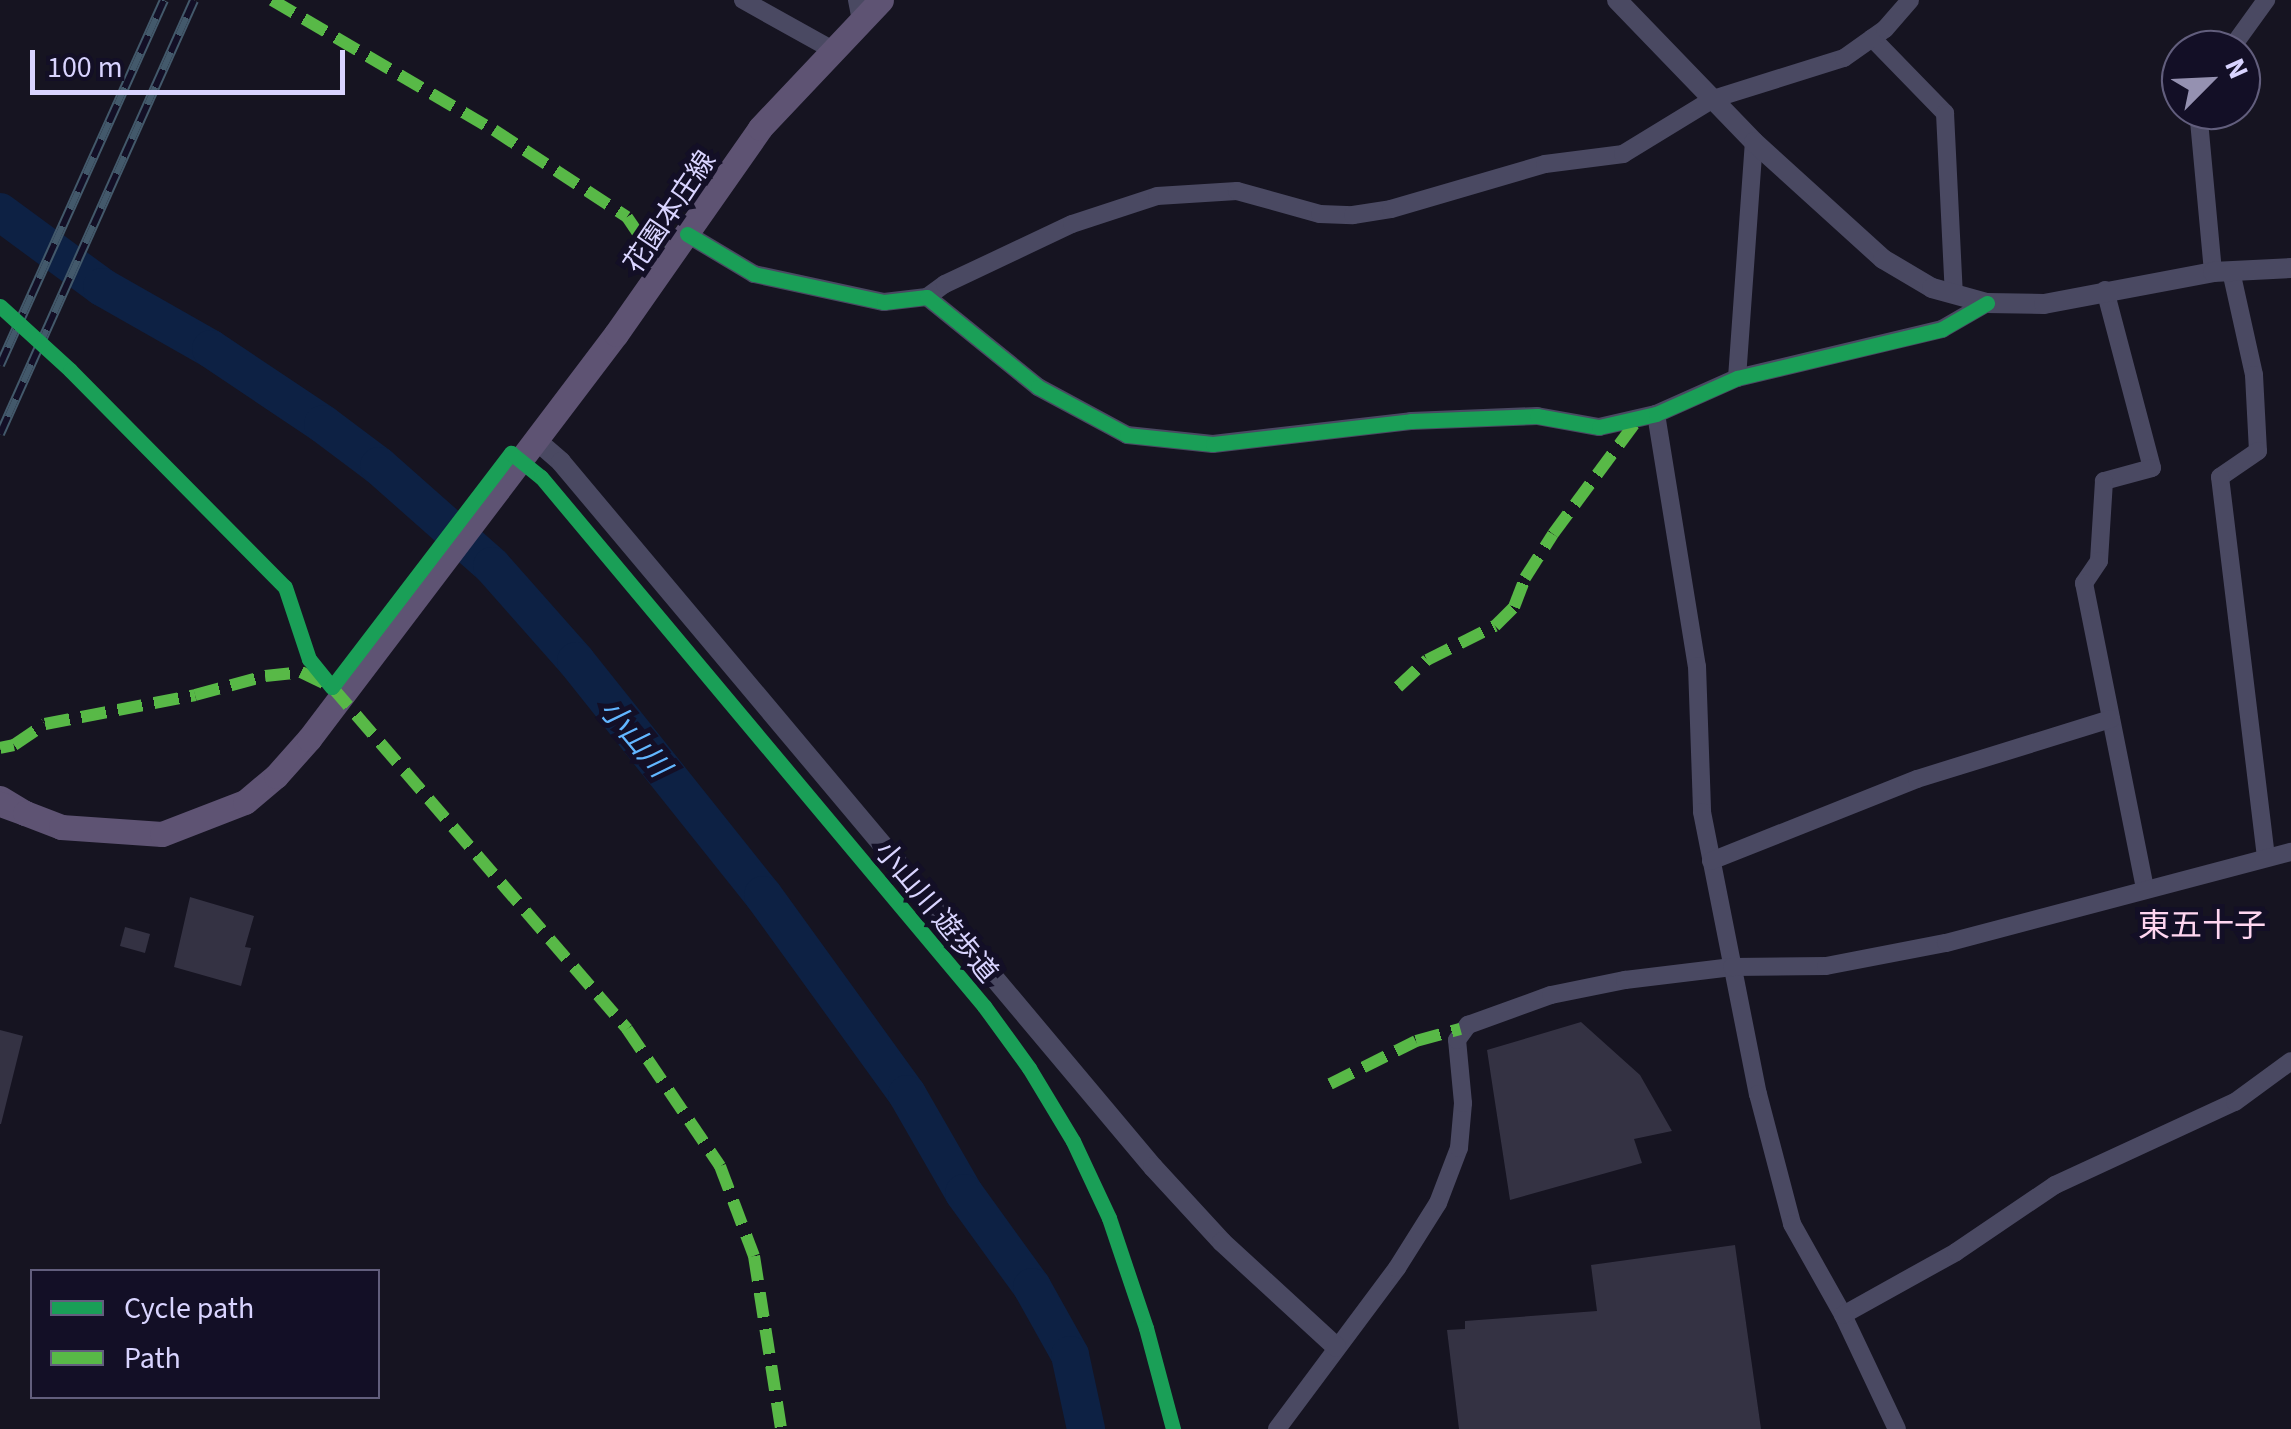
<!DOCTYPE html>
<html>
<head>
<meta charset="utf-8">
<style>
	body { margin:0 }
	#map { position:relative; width:2291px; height:1429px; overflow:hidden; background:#161421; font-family:"Source Sans 3","Noto Sans JP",sans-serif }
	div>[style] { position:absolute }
	.river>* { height:38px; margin:-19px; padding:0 19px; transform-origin:19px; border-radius:19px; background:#0d2144 }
	.building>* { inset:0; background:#343243 }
	.minor>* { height:18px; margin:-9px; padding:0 9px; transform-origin:9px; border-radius:9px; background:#4a4962 }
	.tertiary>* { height:20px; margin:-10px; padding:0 10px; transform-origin:10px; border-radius:10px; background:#4a4962 }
	.primary>* { height:25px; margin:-12.5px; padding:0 12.5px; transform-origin:12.5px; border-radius:12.5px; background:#5e5373 }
	.rail>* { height:10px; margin-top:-5px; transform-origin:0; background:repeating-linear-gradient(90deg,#130f26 0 19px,#43596b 0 38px); box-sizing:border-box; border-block:2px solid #43596b }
	.quiet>* { height:12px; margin-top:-6px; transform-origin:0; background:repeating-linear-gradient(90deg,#58b947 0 25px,transparent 0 37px) }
	.cycleway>* { height:15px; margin:-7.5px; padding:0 7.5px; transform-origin:7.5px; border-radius:7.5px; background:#1a9f57 }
	span { translate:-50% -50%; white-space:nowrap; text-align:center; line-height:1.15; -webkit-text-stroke:10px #130f26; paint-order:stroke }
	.street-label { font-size:28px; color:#d9d4ff }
	.water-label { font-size:30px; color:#62b6ff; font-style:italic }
	.quarter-label { font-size:32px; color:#ffd6f0 }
	.legend { position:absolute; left:30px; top:1269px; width:350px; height:130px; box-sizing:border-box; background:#130f26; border:2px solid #625e7d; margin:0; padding:12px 18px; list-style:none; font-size:30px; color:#d9d4ff }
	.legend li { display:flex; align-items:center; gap:20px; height:50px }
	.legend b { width:50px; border:2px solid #625e7d }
	.north { position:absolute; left:2161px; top:30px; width:100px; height:100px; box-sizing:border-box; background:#130f26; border:2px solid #625e7d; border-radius:50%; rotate:66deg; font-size:28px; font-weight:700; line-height:40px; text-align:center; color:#d9d4ff }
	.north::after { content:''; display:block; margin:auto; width:35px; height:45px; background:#9591b1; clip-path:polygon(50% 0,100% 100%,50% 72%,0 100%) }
	.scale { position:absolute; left:30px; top:50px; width:315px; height:45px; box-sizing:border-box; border:5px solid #d9d4ff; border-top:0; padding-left:12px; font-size:30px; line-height:35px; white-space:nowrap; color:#d9d4ff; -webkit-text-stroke:8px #130f26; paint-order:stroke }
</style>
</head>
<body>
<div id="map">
	<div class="river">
		<div style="left:0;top:212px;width:127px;rotate:36.3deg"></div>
		<div style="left:102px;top:287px;width:125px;rotate:29.6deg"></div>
		<div style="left:211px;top:349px;width:135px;rotate:33.8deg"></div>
		<div style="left:323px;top:424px;width:70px;rotate:36.9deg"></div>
		<div style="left:379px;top:466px;width:151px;rotate:41.5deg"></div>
		<div style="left:492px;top:566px;width:127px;rotate:48.5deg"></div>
		<div style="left:576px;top:661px;width:300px;rotate:51.4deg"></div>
		<div style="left:763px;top:895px;width:246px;rotate:54.1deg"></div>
		<div style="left:907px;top:1094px;width:114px;rotate:60.1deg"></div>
		<div style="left:964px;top:1193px;width:116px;rotate:54.1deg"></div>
		<div style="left:1032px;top:1287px;width:78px;rotate:60.8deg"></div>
		<div style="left:1070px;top:1355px;width:76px;rotate:77.8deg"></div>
	</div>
	<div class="building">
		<div style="clip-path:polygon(190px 897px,254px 916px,245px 947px,251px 948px,241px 986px,174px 967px)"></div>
		<div style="clip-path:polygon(125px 927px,150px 934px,145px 953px,120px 946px)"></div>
		<div style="clip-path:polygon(1581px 1022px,1640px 1075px,1672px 1131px,1634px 1139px,1642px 1163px,1510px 1200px,1487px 1050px)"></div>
		<div style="clip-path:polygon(0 1030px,23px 1036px,1px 1124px,0 1124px)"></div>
		<div style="clip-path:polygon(1735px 1245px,1761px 1429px,1459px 1429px,1447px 1330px,1465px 1329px,1465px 1321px,1597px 1311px,1591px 1265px)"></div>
	</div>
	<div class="minor">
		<div style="left:743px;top:0;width:103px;rotate:29.1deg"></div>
		<div style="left:857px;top:0;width:20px;rotate:79deg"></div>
		<div style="left:1872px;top:38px;width:105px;rotate:45.8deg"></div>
		<div style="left:1945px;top:113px;width:181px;rotate:87.2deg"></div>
		<div style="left:2230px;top:50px;width:62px;rotate:-54.2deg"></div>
		<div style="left:2198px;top:110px;width:163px;rotate:84.7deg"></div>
		<div style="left:687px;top:234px;width:78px;rotate:30.8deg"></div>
		<div style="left:754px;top:274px;width:133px;rotate:12.2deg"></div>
		<div style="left:884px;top:302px;width:43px;rotate:-6.6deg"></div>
		<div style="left:927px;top:297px;width:143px;rotate:39deg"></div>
		<div style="left:1038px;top:387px;width:101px;rotate:28.3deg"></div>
		<div style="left:1127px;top:435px;width:86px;rotate:6deg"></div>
		<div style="left:1213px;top:444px;width:199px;rotate:-6.6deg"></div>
		<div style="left:1411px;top:421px;width:126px;rotate:-2.3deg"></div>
		<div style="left:1537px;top:416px;width:63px;rotate:10.1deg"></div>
		<div style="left:1599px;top:427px;width:58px;rotate:-12.8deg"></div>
		<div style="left:1656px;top:414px;width:89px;rotate:-24deg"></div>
		<div style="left:1737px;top:378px;width:211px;rotate:-13.4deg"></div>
		<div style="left:1942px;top:329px;width:52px;rotate:-30deg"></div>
		<div style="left:2231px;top:271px;width:107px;rotate:77.5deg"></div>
		<div style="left:2254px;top:375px;width:76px;rotate:87deg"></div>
		<div style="left:2258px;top:451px;width:46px;rotate:145.6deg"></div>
		<div style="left:2220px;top:477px;width:383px;rotate:83.1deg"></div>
		<div style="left:2105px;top:290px;width:184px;rotate:75.2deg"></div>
		<div style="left:2152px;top:468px;width:50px;rotate:164.8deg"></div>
		<div style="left:2104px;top:481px;width:80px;rotate:93.6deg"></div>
		<div style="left:2099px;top:561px;width:27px;rotate:124deg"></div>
		<div style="left:2084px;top:583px;width:312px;rotate:78.7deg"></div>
		<div style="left:927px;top:297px;width:22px;rotate:-36deg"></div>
		<div style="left:945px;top:284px;width:140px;rotate:-25.3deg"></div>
		<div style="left:1072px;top:224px;width:89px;rotate:-18.2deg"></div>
		<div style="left:1157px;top:196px;width:80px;rotate:-3.6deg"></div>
		<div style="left:1237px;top:191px;width:86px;rotate:15.5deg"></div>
		<div style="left:1320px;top:214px;width:33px;rotate:2deg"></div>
		<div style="left:1353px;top:215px;width:38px;rotate:-9deg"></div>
		<div style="left:1391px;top:209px;width:160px;rotate:-16.3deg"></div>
		<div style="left:1545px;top:164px;width:79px;rotate:-7.3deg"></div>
		<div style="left:1623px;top:154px;width:105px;rotate:-31.4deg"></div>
		<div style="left:1713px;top:99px;width:137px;rotate:-17.4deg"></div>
		<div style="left:1844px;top:58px;width:50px;rotate:-35.3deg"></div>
		<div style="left:1885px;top:29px;width:38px;rotate:-49deg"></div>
		<div style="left:1737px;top:378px;width:237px;rotate:-85.9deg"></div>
		<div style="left:1656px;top:414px;width:255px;rotate:80.8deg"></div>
		<div style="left:1697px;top:666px;width:146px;rotate:88deg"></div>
		<div style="left:1702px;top:812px;width:288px;rotate:78.8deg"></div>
		<div style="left:1758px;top:1094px;width:134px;rotate:75.3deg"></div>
		<div style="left:1792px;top:1224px;width:104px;rotate:60.7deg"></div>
		<div style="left:1843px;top:1315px;width:126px;rotate:64.7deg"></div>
		<div style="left:1711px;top:861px;width:222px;rotate:-21.7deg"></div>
		<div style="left:1917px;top:779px;width:203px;rotate:-17.2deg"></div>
		<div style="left:1843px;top:1315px;width:129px;rotate:-29.1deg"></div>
		<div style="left:1956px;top:1252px;width:120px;rotate:-34.1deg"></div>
		<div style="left:2055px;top:1185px;width:198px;rotate:-24.8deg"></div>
		<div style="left:2235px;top:1102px;width:69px;rotate:-36.2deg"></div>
		<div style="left:1277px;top:1429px;width:201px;rotate:-53.3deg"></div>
		<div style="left:1397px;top:1268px;width:77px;rotate:-57.8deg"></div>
		<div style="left:1438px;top:1203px;width:59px;rotate:-69.1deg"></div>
		<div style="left:1459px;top:1148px;width:45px;rotate:-84.9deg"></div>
		<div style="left:1463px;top:1103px;width:63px;rotate:-95.4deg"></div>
		<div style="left:1457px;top:1040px;width:19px;rotate:-54deg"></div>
		<div style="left:1468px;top:1025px;width:88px;rotate:-19.9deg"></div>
		<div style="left:1551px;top:995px;width:76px;rotate:-11.5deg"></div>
		<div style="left:1625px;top:980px;width:108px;rotate:-6.9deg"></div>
		<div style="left:1732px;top:967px;width:94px;rotate:-0.6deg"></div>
		<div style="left:1826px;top:966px;width:122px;rotate:-10.9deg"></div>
		<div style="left:1946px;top:943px;width:357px;rotate:-14.8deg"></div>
	</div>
	<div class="tertiary">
		<div style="left:1617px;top:0;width:197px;rotate:46deg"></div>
		<div style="left:1754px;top:142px;width:174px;rotate:42.2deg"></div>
		<div style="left:1883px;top:259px;width:57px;rotate:30.6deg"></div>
		<div style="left:1932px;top:288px;width:57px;rotate:15.3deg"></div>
		<div style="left:1987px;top:303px;width:57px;rotate:1deg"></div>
		<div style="left:2044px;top:304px;width:172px;rotate:-10.7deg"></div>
		<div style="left:2213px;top:272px;width:78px;rotate:-2.9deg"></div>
		<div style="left:536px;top:440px;width:33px;rotate:41deg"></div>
		<div style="left:561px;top:462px;width:921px;rotate:49.98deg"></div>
		<div style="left:1153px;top:1167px;width:102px;rotate:47.4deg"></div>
		<div style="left:1222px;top:1242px;width:155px;rotate:42.6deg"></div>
	</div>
	<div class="primary">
		<div style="left:0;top:798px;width:29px;rotate:31deg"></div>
		<div style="left:25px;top:813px;width:27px;rotate:-160deg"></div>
		<div style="left:25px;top:813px;width:39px;rotate:21deg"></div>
		<div style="left:61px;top:827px;width:101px;rotate:4deg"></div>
		<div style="left:162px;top:834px;width:89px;rotate:-21.1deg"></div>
		<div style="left:245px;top:802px;width:40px;rotate:-40deg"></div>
		<div style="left:276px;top:776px;width:50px;rotate:-48.3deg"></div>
		<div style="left:309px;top:739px;width:508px;rotate:-52.84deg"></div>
		<div style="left:616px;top:334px;width:251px;rotate:-55deg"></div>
		<div style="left:760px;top:128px;width:176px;rotate:-46.6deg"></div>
	</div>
	<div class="rail">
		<div style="left:0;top:365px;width:400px;rotate:-65.8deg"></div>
		<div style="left:0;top:434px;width:475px;rotate:-65.9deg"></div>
	</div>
	<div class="quiet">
		<div style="left:272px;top:0;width:257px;rotate:30.4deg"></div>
		<div style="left:494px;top:130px;width:159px;rotate:33.2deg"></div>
		<div style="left:627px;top:217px;width:25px;rotate:56deg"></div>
		<div style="left:641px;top:238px;width:35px;rotate:29deg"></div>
		<div style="left:1398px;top:687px;width:40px;rotate:-43deg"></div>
		<div style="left:1427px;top:660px;width:76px;rotate:-26.6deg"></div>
		<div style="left:1495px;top:626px;width:27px;rotate:-45deg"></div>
		<div style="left:1514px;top:607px;width:31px;rotate:-69deg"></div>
		<div style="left:1525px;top:578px;width:52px;rotate:-57.5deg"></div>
		<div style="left:1553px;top:534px;width:143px;rotate:-53.5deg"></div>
		<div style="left:0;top:748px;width:14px;rotate:-12deg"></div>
		<div style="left:14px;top:745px;width:37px;rotate:-34deg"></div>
		<div style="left:45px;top:724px;width:153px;rotate:-10.9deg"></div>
		<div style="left:195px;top:695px;width:73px;rotate:-15.2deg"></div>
		<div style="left:265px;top:676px;width:36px;rotate:-6deg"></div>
		<div style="left:301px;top:672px;width:34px;rotate:26deg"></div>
		<div style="left:332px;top:687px;width:452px;rotate:49.2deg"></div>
		<div style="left:627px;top:1029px;width:166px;rotate:55.8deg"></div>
		<div style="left:720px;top:1166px;width:96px;rotate:69.3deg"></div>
		<div style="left:754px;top:1256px;width:175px;rotate:81.1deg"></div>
		<div style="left:1330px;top:1084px;width:96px;rotate:-26.6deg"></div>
		<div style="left:1416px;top:1041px;width:46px;rotate:-15.3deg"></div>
	</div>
	<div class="cycleway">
		<div style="left:687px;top:234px;width:78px;rotate:30.8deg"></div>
		<div style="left:754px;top:274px;width:133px;rotate:12.2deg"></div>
		<div style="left:884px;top:302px;width:43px;rotate:-6.6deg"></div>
		<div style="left:927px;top:297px;width:143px;rotate:39deg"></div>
		<div style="left:1038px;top:387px;width:101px;rotate:28.3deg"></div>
		<div style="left:1127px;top:435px;width:86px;rotate:6deg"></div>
		<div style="left:1213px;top:444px;width:199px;rotate:-6.6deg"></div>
		<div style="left:1411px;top:421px;width:126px;rotate:-2.3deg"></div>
		<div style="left:1537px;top:416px;width:63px;rotate:10.1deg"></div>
		<div style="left:1599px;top:427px;width:58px;rotate:-12.8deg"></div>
		<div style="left:1656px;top:414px;width:89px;rotate:-24deg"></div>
		<div style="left:1737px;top:378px;width:211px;rotate:-13.4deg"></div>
		<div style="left:1942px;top:329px;width:52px;rotate:-30deg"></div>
		<div style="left:0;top:306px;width:95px;rotate:42.4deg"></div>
		<div style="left:70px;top:370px;width:305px;rotate:45.3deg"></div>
		<div style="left:285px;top:587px;width:76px;rotate:71.6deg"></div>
		<div style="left:309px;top:659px;width:36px;rotate:51deg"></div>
		<div style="left:332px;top:687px;width:295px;rotate:-52.6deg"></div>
		<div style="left:511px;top:453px;width:38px;rotate:39deg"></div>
		<div style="left:541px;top:477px;width:690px;rotate:50.06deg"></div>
		<div style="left:984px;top:1006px;width:77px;rotate:54deg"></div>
		<div style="left:1029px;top:1068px;width:85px;rotate:58.9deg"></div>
		<div style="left:1073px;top:1141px;width:85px;rotate:64.9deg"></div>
		<div style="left:1109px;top:1218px;width:116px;rotate:71.4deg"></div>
		<div style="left:1146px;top:1328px;width:105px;rotate:75deg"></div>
	</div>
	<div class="street-label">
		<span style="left:670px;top:212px;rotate:-56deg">花園本庄線</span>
		<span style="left:936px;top:912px;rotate:50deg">小山川 遊歩道</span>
	</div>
	<div class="water-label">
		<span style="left:634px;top:739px;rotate:50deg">小山川</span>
	</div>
	<div class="quarter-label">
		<span style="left:2202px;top:926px">東五十子</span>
	</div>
	<ul class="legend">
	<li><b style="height:12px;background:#1a9f57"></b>Cycle path</li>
	<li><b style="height:12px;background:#58b947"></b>Path</li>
	</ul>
	<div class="north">N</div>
	<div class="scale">100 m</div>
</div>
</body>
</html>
